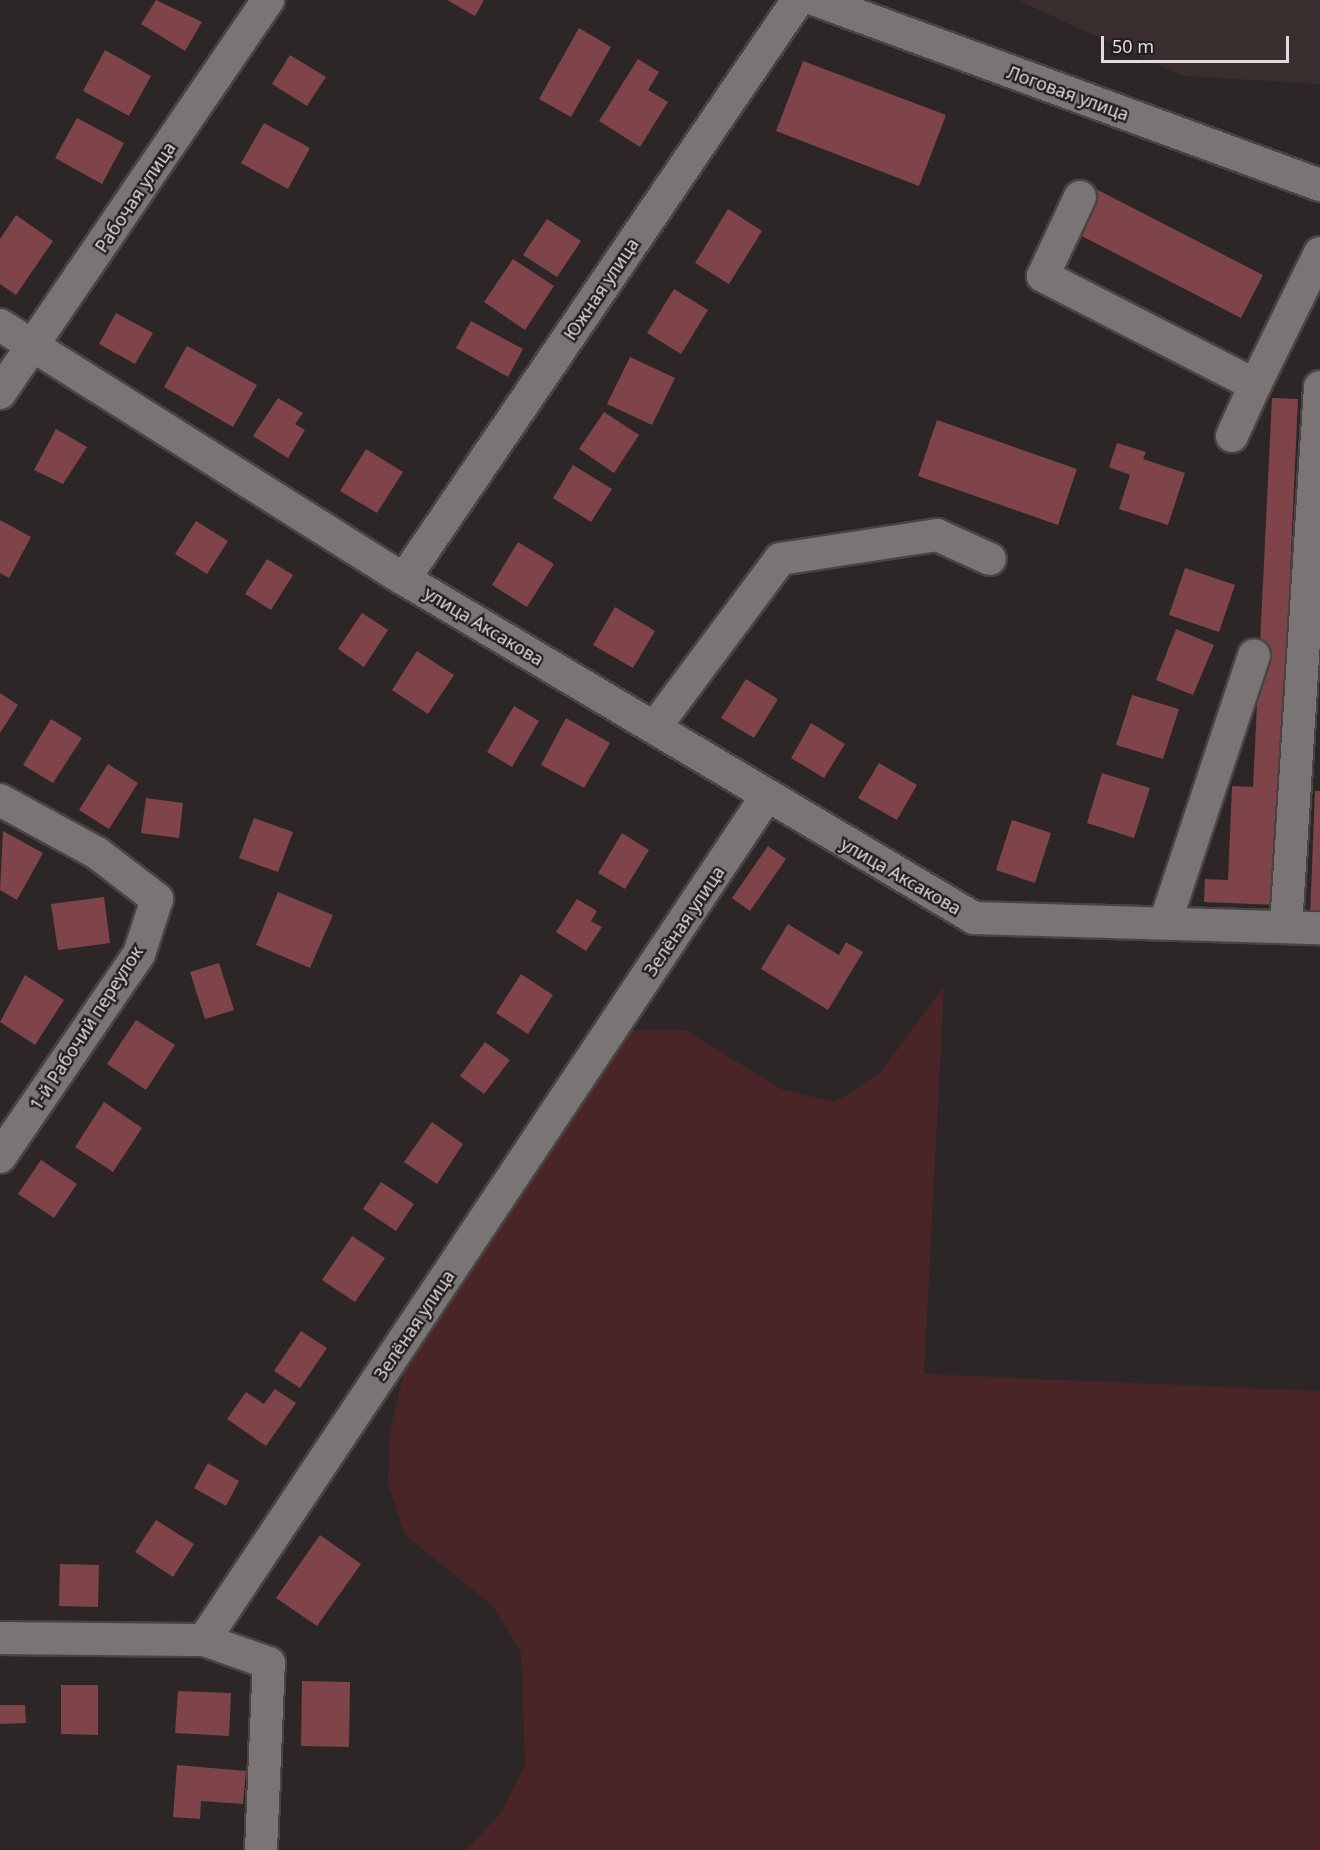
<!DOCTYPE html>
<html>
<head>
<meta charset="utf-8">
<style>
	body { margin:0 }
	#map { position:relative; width:1320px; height:1850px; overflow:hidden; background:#2c2626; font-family:"Noto Sans",sans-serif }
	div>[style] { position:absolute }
	.built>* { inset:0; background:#3a2d2d }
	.green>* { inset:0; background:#492528 }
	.building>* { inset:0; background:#7f4449 }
	.roads { filter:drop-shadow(2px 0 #494444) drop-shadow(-2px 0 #494444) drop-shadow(0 2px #494444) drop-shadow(0 -2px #494444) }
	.minor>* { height:32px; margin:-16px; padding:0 16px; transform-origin:16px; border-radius:16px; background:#7b7474 }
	span { translate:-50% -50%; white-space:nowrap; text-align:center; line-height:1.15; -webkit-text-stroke:4.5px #221c1c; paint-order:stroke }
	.street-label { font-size:18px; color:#e0dbdc }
	.scale { position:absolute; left:1101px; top:36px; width:188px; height:27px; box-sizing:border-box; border:3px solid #e0dbdc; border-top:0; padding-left:8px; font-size:18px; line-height:21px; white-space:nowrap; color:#e0dbdc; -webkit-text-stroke:4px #221c1c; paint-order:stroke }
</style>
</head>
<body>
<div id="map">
	<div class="built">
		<div style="clip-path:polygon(1017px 0,1320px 0,1320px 84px,1183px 76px)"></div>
	</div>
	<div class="green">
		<div style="clip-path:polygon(944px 986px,924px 1374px,1320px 1391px,1320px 1850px,466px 1850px,501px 1813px,525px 1765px,521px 1653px,493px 1606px,405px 1535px,388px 1483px,390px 1431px,403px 1377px,450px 1278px,632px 1030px,685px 1030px,781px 1089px,835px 1102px,879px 1074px)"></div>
	</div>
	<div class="building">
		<div style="clip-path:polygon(156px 0,202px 22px,185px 51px,141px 24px)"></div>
		<div style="clip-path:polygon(447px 0,484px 0,475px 16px)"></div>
		<div style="clip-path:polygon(579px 28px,611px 47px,571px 117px,539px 99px)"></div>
		<div style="clip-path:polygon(105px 50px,151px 76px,129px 116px,83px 91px)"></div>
		<div style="clip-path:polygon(290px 55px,326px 77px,307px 106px,272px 84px)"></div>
		<div style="clip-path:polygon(638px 59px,659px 72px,648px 90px,668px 102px,640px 147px,599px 121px)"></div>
		<div style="clip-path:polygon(803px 61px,946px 115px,919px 186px,776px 131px)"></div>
		<div style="clip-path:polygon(77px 118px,124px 143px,102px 184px,55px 158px)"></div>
		<div style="clip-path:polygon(264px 123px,310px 148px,288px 189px,241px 163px)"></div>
		<div style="clip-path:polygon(1094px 188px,1263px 275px,1241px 318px,1072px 231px)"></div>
		<div style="clip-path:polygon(728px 209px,762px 231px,729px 284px,695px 263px)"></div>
		<div style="clip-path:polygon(16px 215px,53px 241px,16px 295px,0 284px,0 239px)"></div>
		<div style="clip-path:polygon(547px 219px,581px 241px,557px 277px,523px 255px)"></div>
		<div style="clip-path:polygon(513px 259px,554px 286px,525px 330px,484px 302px)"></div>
		<div style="clip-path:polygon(674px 289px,708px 310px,681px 354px,647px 333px)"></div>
		<div style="clip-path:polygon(116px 313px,153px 333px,135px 364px,99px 344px)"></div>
		<div style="clip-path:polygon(471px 321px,523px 349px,508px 377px,456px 348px)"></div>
		<div style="clip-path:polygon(187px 346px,257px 385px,233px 427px,164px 387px)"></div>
		<div style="clip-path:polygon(630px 357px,675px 378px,652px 425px,607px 404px)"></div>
		<div style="clip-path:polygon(278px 398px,303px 413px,295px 424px,305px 430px,288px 458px,253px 436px)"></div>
		<div style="clip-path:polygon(1272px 398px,1298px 399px,1275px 905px,1204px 902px,1205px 879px,1228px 880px,1232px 786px,1253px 787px)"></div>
		<div style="clip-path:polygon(604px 412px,639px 435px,614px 473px,579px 449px)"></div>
		<div style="clip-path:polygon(937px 420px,1077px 469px,1058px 525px,918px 476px)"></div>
		<div style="clip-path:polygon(56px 429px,87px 447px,63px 484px,34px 470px)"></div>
		<div style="clip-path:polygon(1117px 443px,1146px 452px,1143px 459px,1185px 473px,1168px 525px,1119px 509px,1130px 475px,1109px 467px)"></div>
		<div style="clip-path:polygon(366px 449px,403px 472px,377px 513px,340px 491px)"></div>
		<div style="clip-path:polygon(573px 465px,612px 489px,591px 522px,553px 498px)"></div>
		<div style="clip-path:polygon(0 520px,31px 537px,9px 578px,0 573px)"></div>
		<div style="clip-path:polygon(196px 521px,228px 541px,207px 574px,175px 554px)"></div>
		<div style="clip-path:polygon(518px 542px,554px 564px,527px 607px,492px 585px)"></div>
		<div style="clip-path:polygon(267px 559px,293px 575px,271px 610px,245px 594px)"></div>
		<div style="clip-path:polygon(1185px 568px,1235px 585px,1219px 632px,1169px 615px)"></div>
		<div style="clip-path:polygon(615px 607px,655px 631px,633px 668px,593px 645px)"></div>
		<div style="clip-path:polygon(362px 613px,388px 630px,364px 667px,338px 649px)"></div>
		<div style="clip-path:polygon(1176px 629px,1214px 645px,1193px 695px,1156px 680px)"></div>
		<div style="clip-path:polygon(417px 651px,454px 675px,428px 714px,392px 690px)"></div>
		<div style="clip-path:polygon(746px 679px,778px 699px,754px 738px,721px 718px)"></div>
		<div style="clip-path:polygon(0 693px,18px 705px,0 733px)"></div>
		<div style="clip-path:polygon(1132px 695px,1179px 709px,1163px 759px,1116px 745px)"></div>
		<div style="clip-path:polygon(514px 706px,539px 721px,512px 767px,487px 752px)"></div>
		<div style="clip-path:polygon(566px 718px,610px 743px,584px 788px,541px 765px)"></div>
		<div style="clip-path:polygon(51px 719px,82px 738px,53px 783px,23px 765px)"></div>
		<div style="clip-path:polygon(811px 723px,845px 744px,824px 778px,791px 758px)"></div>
		<div style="clip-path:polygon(879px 763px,917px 785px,897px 820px,858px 798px)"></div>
		<div style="clip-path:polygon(108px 764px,138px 783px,109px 829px,79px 810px)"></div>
		<div style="clip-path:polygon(1102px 773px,1150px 788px,1134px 838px,1087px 823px)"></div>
		<div style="clip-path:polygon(1315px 791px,1320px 791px,1320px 918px,1310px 917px)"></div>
		<div style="clip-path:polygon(146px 798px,183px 803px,179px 838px,141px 833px)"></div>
		<div style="clip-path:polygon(254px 818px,293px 832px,278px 872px,239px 858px)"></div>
		<div style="clip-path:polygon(1012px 820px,1051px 833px,1035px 883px,996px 870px)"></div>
		<div style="clip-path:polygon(3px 831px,43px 853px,17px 900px,0 890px)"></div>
		<div style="clip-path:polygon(622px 833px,649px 850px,625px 889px,598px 873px)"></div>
		<div style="clip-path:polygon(768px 846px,786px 859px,750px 911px,732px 898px)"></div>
		<div style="clip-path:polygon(278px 892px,333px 915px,310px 968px,256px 945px)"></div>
		<div style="clip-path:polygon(104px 897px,110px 943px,58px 950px,51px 904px)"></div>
		<div style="clip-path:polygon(577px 899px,597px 911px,591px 921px,602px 927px,586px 951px,556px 932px)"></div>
		<div style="clip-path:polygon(788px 924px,839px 955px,846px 942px,863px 952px,828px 1010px,761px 969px)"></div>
		<div style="clip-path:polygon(219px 963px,234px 1010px,205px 1019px,190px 972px)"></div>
		<div style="clip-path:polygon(521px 974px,553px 995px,528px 1034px,496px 1013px)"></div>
		<div style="clip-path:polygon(25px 975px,64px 1000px,35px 1045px,0 1022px)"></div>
		<div style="clip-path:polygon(136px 1020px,175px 1045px,146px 1090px,107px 1064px)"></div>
		<div style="clip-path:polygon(485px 1042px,510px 1060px,484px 1094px,460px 1076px)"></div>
		<div style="clip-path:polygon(104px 1102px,142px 1128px,113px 1172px,75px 1147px)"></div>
		<div style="clip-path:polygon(432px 1122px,463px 1144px,437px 1184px,404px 1162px)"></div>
		<div style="clip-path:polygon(41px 1160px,77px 1184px,54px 1218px,18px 1194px)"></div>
		<div style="clip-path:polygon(381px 1182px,414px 1204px,396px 1231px,363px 1209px)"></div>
		<div style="clip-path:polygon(352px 1236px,385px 1258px,355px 1302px,322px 1280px)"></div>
		<div style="clip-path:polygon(301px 1331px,327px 1348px,300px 1388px,274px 1371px)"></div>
		<div style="clip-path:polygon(275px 1389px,296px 1403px,266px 1446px,227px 1419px,246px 1392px,264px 1404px)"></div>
		<div style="clip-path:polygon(208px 1463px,239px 1481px,226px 1506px,194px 1488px)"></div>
		<div style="clip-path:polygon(156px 1520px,194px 1544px,173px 1577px,135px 1552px)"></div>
		<div style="clip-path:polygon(320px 1535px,361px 1564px,317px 1626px,276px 1598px)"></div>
		<div style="clip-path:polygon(60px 1564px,99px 1565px,98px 1607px,59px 1606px)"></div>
		<div style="clip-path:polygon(302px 1681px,350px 1682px,349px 1747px,301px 1746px)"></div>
		<div style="clip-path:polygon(61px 1685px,98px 1685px,98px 1735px,61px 1734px)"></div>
		<div style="clip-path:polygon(178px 1691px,231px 1693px,229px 1736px,175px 1733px)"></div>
		<div style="clip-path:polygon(0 1705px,25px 1705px,26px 1723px,0 1724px)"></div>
		<div style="clip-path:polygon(177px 1765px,246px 1771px,243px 1804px,201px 1801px,200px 1819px,173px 1817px)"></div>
	</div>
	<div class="roads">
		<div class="minor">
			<div style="left:816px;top:0;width:537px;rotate:20.16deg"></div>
			<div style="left:1080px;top:197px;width:87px;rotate:115.1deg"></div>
			<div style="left:1043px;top:276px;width:238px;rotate:27.2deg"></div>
			<div style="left:1255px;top:385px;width:56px;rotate:114.3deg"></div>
			<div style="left:0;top:325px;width:477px;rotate:32.2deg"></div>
			<div style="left:404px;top:579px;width:663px;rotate:30.74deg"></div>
			<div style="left:974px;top:918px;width:346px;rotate:1.7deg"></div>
			<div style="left:1255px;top:385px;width:147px;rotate:-63.8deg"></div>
			<div style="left:0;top:393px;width:476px;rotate:-55.7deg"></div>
			<div style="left:404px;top:579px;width:700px;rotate:-55.77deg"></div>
			<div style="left:655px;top:727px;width:209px;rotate:-53.3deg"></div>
			<div style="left:780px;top:559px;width:159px;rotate:-8.7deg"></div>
			<div style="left:937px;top:535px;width:58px;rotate:24.4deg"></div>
			<div style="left:0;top:800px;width:111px;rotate:28.7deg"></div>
			<div style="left:97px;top:853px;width:76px;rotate:37.5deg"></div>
			<div style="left:157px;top:899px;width:58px;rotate:108.1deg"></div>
			<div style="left:139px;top:954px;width:246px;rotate:124.4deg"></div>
			<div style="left:1165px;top:923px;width:282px;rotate:-71.6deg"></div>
			<div style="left:1286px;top:927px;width:541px;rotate:-86.4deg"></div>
			<div style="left:0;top:1638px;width:204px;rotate:0.6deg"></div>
			<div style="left:261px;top:1850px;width:187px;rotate:-87.6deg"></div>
			<div style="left:269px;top:1663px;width:69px;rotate:-160.5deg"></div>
			<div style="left:204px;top:1640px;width:1013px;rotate:-56.31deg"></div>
		</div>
	</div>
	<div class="street-label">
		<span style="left:1068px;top:93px;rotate:20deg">Логовая улица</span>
		<span style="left:135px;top:197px;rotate:-56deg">Рабочая улица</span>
		<span style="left:601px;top:289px;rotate:-56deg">Южная улица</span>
		<span style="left:484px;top:626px;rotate:31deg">улица Аксакова</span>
		<span style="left:901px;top:876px;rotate:30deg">улица Аксакова</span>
		<span style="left:684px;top:921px;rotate:-56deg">Зелёная улица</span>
		<span style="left:86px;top:1028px;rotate:-57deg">1-й Рабочий переулок</span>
		<span style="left:414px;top:1325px;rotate:-56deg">Зелёная улица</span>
	</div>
	<div class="scale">50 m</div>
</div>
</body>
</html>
